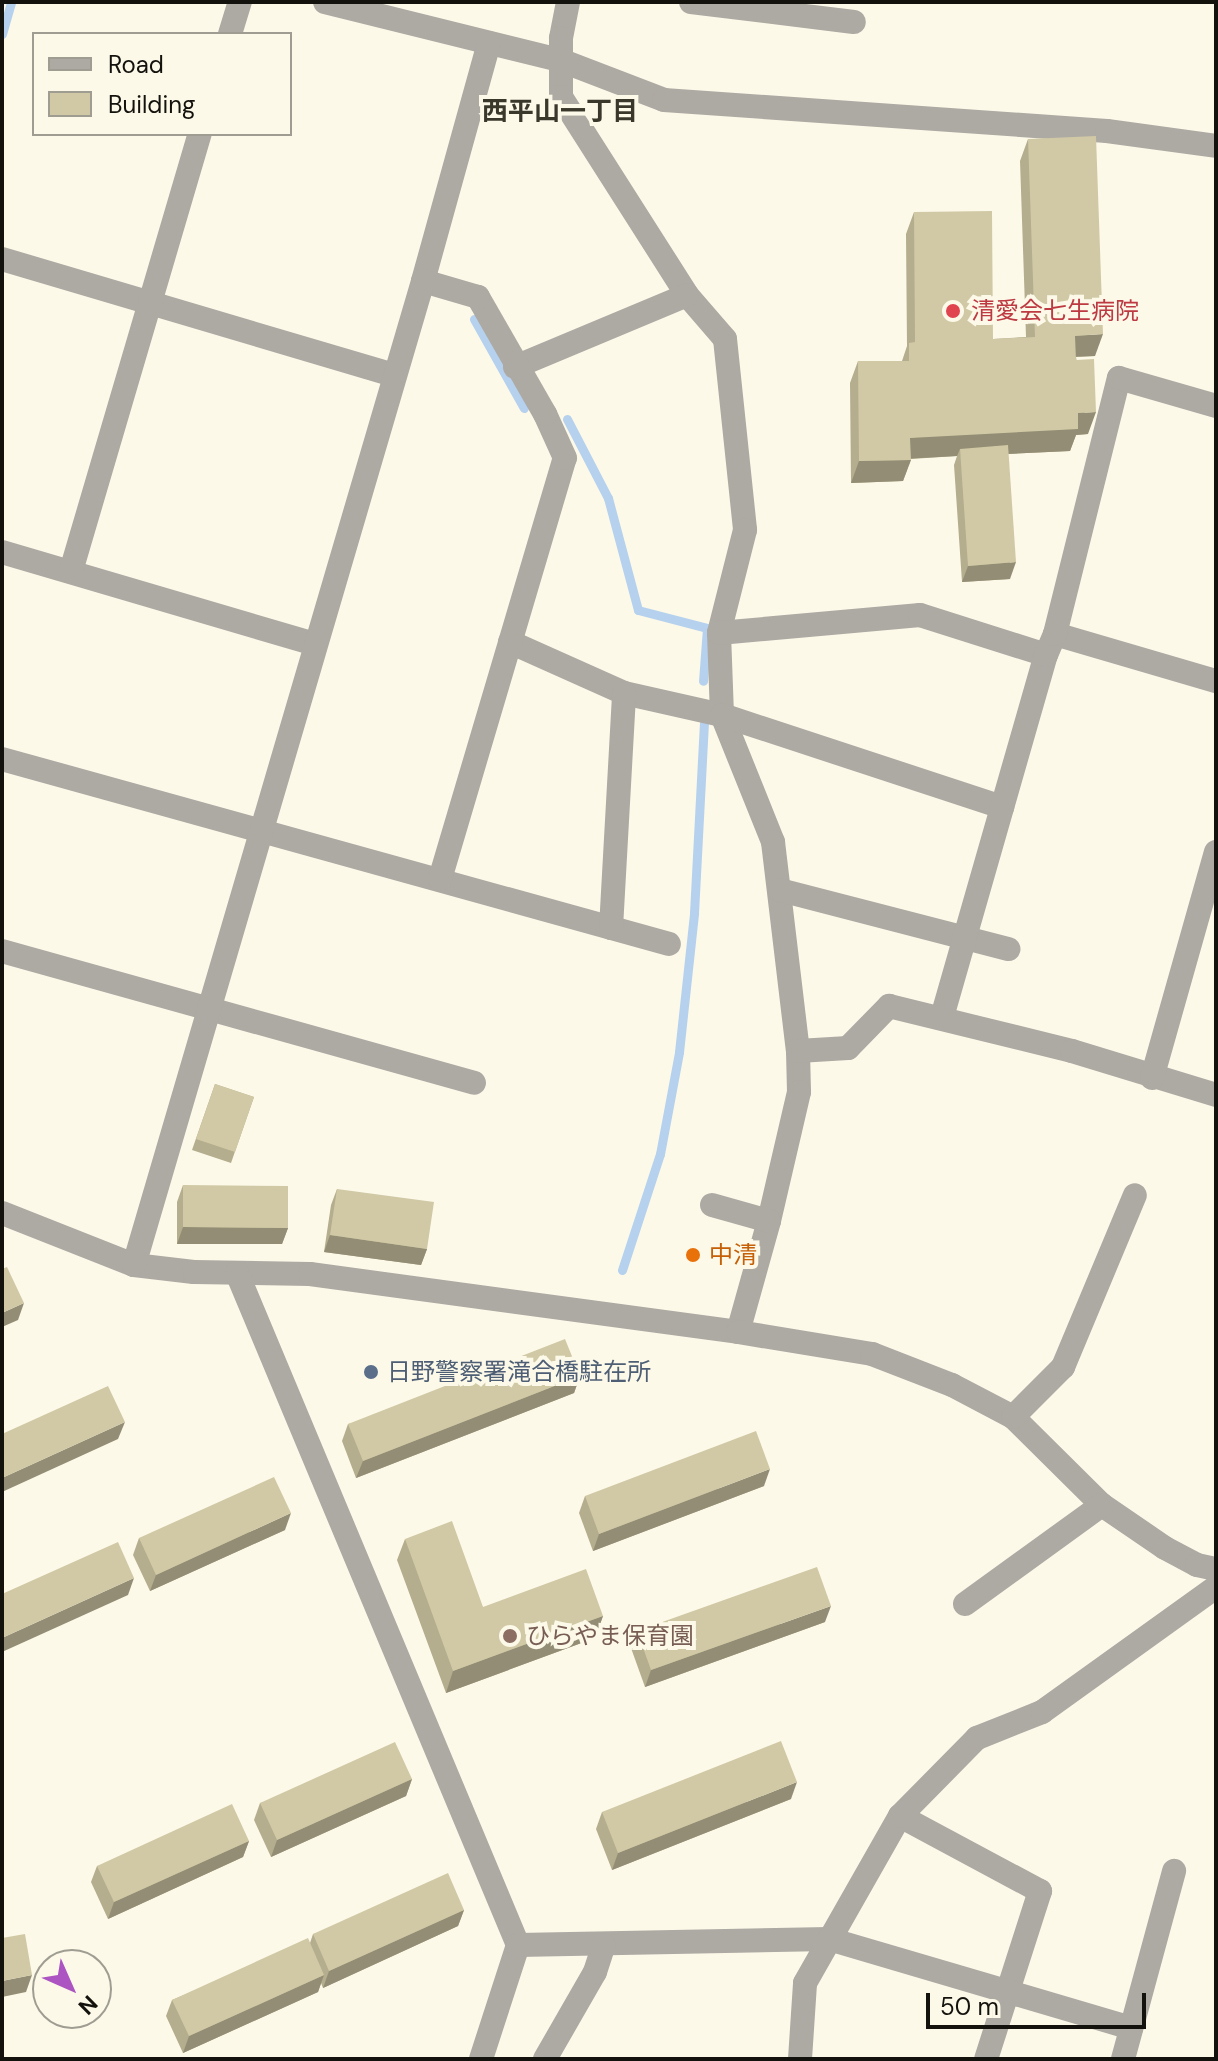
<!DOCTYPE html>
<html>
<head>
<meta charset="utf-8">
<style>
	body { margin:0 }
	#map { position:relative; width:1218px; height:2061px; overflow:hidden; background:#fcf9e9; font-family:"DM Sans","Noto Sans JP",sans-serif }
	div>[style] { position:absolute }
	.stream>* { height:9px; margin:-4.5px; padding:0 4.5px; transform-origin:4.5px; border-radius:4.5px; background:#b6d1ee }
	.minor>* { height:24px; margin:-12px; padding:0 12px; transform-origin:12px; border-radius:12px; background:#ada9a3 }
	.wall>* { inset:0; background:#b4ad8e }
	.shaded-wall>* { inset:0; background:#928d74 }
	.building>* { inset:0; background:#d1c9a5 }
	.dots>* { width:22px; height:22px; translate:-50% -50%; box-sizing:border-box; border:4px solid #fcf9e9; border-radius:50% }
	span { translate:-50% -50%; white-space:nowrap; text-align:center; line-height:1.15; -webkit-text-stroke:8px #fcf9e9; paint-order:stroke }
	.health-label { font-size:24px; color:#be3a42 }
	.left { translate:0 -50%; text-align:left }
	.food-label { font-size:24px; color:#c56008 }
	.service-label { font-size:24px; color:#4e5e75 }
	.education-label { font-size:24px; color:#785e54 }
	.neighbourhood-label { font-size:26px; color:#3a382b; font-weight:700 }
	.frame { position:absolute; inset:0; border:4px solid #13120c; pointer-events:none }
	.legend { position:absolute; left:32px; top:32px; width:260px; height:104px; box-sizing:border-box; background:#fcf9e9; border:2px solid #9f9d91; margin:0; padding:10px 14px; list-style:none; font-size:24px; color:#13120c }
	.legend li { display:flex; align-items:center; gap:16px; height:40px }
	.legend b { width:40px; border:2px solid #9f9d91 }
	.north { position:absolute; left:32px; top:1949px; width:80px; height:80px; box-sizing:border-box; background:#fcf9e9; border:2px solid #9f9d91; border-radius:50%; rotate:135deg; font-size:22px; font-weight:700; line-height:32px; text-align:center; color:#13120c }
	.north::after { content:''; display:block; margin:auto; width:28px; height:36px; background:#ac54c1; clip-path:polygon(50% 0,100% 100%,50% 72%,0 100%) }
	.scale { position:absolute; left:926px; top:1993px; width:220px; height:36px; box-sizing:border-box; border:4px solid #13120c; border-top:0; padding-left:10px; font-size:24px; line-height:28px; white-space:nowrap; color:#13120c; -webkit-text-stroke:6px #fcf9e9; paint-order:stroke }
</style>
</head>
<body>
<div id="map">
	<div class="stream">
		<div style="left:2px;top:34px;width:33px;rotate:-74deg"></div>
		<div style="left:474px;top:319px;width:102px;rotate:60.7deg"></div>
		<div style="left:567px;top:419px;width:89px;rotate:62.6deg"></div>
		<div style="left:608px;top:498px;width:116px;rotate:75deg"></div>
		<div style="left:638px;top:610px;width:71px;rotate:14.6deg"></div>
		<div style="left:707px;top:628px;width:53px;rotate:94.3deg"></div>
		<div style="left:622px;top:1270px;width:122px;rotate:-71.9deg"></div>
		<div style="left:660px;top:1154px;width:104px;rotate:-79.4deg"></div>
		<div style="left:679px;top:1052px;width:140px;rotate:-83.8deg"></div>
		<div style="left:694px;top:913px;width:190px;rotate:-87deg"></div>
	</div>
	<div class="minor">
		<div style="left:325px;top:2px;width:242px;rotate:13.9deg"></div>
		<div style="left:560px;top:60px;width:111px;rotate:21deg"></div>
		<div style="left:664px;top:100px;width:444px;rotate:4deg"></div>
		<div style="left:1107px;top:131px;width:110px;rotate:7.8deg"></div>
		<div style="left:568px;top:2px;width:37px;rotate:101deg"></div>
		<div style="left:561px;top:38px;width:59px;rotate:90deg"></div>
		<div style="left:561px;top:97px;width:235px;rotate:57.5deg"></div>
		<div style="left:687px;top:295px;width:58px;rotate:49.2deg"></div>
		<div style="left:725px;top:339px;width:192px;rotate:84deg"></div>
		<div style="left:745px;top:530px;width:106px;rotate:104.2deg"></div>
		<div style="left:719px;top:633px;width:82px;rotate:87.9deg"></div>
		<div style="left:722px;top:715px;width:137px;rotate:68.1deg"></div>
		<div style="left:773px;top:842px;width:210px;rotate:83.2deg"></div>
		<div style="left:798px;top:1051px;width:41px;rotate:88.6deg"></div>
		<div style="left:799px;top:1092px;width:132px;rotate:103.1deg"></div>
		<div style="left:769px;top:1221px;width:115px;rotate:105.6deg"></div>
		<div style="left:691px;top:2px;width:164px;rotate:7deg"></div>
		<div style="left:230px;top:34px;width:34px;rotate:-73deg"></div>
		<div style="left:2px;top:259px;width:408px;rotate:16.5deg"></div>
		<div style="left:515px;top:367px;width:186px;rotate:-22.7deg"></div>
		<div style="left:2px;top:552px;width:326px;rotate:16.4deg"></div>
		<div style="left:71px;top:571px;width:456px;rotate:-73.6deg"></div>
		<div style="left:719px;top:633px;width:202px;rotate:-5.1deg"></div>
		<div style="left:920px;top:615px;width:132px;rotate:17.6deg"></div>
		<div style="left:1055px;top:634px;width:168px;rotate:16.3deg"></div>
		<div style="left:510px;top:642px;width:125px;rotate:24.1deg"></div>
		<div style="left:624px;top:693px;width:100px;rotate:12.7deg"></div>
		<div style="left:722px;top:715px;width:295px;rotate:18.2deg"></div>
		<div style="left:2px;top:759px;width:692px;rotate:15.5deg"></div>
		<div style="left:440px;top:879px;width:439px;rotate:-73.5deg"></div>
		<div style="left:565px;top:458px;width:48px;rotate:-114.4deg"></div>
		<div style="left:545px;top:414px;width:135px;rotate:-119.8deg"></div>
		<div style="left:478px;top:297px;width:57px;rotate:-163.8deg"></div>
		<div style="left:423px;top:281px;width:247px;rotate:-74.5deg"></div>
		<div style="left:780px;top:890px;width:236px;rotate:14.5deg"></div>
		<div style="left:611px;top:928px;width:235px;rotate:-86.8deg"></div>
		<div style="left:2px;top:951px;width:490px;rotate:15.6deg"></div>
		<div style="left:942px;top:1017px;width:377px;rotate:-74deg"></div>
		<div style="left:1046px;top:655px;width:23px;rotate:-67deg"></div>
		<div style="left:1055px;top:634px;width:264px;rotate:-76deg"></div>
		<div style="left:1119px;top:378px;width:101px;rotate:16.1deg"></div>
		<div style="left:798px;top:1051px;width:50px;rotate:-3.4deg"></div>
		<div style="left:848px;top:1048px;width:59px;rotate:-45.7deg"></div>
		<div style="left:889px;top:1006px;width:188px;rotate:13.8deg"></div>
		<div style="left:1072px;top:1051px;width:151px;rotate:17deg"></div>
		<div style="left:1152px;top:1078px;width:235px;rotate:-74.2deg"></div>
		<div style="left:712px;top:1205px;width:59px;rotate:15.7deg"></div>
		<div style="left:2px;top:1213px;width:142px;rotate:21.5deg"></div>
		<div style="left:134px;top:1265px;width:60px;rotate:6.7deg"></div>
		<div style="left:194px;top:1272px;width:116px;rotate:1deg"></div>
		<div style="left:310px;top:1274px;width:432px;rotate:7.7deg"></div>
		<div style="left:738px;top:1332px;width:136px;rotate:9.3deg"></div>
		<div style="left:872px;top:1354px;width:86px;rotate:21.2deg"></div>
		<div style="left:952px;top:1385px;width:69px;rotate:27.7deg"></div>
		<div style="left:1013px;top:1417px;width:125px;rotate:44.7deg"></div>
		<div style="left:1102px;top:1505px;width:76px;rotate:34.3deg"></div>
		<div style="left:1165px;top:1548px;width:36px;rotate:28deg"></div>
		<div style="left:1197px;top:1565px;width:19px;rotate:12deg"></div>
		<div style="left:134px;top:1265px;width:1026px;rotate:-73.63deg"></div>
		<div style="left:237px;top:1273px;width:728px;rotate:67.31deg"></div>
		<div style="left:518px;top:1945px;width:120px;rotate:108deg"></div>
		<div style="left:1013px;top:1417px;width:71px;rotate:-45deg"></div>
		<div style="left:1063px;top:1367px;width:186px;rotate:-67.3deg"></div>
		<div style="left:965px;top:1604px;width:169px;rotate:-35.9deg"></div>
		<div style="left:900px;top:1816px;width:159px;rotate:28.2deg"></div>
		<div style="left:1040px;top:1891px;width:176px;rotate:107.8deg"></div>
		<div style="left:518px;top:1945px;width:311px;rotate:-1.1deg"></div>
		<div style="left:829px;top:1939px;width:315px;rotate:16.4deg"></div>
		<div style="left:545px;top:2059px;width:100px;rotate:-60.1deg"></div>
		<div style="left:595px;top:1972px;width:28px;rotate:-72deg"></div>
		<div style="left:800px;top:2059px;width:76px;rotate:-86.2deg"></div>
		<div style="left:805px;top:1983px;width:192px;rotate:-60.4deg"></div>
		<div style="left:900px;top:1816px;width:110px;rotate:-45.4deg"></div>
		<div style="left:977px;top:1738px;width:70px;rotate:-21.8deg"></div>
		<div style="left:1042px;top:1712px;width:214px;rotate:-35.7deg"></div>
		<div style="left:1123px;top:2059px;width:195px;rotate:-74.8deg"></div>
	</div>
	<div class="wall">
		<div style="clip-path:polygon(1028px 139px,1095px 356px,1076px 357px,1088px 434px,1076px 435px,1070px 451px,1008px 454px,1010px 579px,962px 582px,954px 465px,957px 456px,911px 459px,903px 481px,851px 483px,850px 383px,858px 361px,902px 361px,907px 346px,906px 234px,914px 212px,993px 339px,1026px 337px,1020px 161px)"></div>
		<div style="clip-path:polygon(215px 1084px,254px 1097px,231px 1163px,192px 1150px)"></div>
		<div style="clip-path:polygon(183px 1185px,288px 1228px,282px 1244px,177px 1244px,177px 1202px)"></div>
		<div style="clip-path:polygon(337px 1189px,427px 1249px,421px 1265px,324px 1252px,331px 1205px)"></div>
		<div style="clip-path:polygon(580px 1376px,574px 1393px,356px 1478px,342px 1441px,348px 1424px)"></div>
		<div style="clip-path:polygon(764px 1486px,593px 1551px,579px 1513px,585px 1496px)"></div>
		<div style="clip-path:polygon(285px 1530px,150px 1591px,133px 1555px,139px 1538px)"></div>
		<div style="clip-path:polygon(405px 1539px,483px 1607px,603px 1616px,595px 1638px,446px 1693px,397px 1560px)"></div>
		<div style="clip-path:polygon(825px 1622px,645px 1687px,631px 1648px,637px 1631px)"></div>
		<div style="clip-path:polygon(412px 1779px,406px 1796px,271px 1857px,254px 1820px,260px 1803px)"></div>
		<div style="clip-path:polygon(791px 1799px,612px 1870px,596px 1829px,602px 1812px)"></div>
		<div style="clip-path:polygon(249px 1841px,243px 1857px,108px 1919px,91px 1882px,97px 1866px)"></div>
		<div style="clip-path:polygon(464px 1910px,458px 1926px,323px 1988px,321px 1983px,318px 1992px,183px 2053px,166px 2016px,172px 2000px,310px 1943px,313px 1934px)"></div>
	</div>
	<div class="shaded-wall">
		<div style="clip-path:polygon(1103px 334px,1095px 356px,1067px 357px,1075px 336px)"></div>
		<div style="clip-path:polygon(1096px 412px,1088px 434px,1076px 435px,1070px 451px,961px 456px,960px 449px,957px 456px,902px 459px,910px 438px,1078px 413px)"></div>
		<div style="clip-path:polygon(911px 460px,903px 481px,851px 483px,859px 461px)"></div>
		<div style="clip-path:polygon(1016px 562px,1010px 579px,962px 582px,968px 566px)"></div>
		<div style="clip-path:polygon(183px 1227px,288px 1228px,282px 1244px,177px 1244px)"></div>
		<div style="clip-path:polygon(330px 1235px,427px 1249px,421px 1265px,324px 1252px)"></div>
		<div style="clip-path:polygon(24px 1303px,18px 1320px,2px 1327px,2px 1313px)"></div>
		<div style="clip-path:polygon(580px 1376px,574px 1393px,356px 1478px,363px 1461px)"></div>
		<div style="clip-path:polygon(125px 1422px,118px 1439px,2px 1492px,2px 1478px)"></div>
		<div style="clip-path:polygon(770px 1469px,764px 1486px,593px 1551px,599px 1534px)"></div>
		<div style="clip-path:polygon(291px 1513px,285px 1530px,150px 1591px,156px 1575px)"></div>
		<div style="clip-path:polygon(134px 1578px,128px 1595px,2px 1652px,2px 1638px)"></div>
		<div style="clip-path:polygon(831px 1606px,825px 1622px,645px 1687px,651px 1670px)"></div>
		<div style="clip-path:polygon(603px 1616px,595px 1638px,446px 1693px,453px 1671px)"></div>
		<div style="clip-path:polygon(412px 1779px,406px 1796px,271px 1857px,277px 1840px)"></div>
		<div style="clip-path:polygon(797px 1782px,791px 1799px,612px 1870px,618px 1853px)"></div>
		<div style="clip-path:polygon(249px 1841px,243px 1857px,108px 1919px,114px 1902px)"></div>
		<div style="clip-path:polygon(464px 1910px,458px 1926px,323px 1988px,329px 1971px)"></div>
		<div style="clip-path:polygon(32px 1975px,26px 1992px,2px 1997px,2px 1981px)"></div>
		<div style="clip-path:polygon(324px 1975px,318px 1992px,183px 2053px,189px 2036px)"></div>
	</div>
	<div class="building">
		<div style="clip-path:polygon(1096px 136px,1103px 334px,1075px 336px,1076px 360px,1094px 359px,1096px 412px,1078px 413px,1078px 429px,910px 438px,911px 460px,859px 461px,858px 361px,909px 361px,909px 343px,915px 342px,914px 212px,992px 211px,993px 339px,1035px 337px,1028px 139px)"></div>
		<div style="clip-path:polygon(1008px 445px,1016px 562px,968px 566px,960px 449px)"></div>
		<div style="clip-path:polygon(215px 1084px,254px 1097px,235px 1152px,196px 1139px)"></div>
		<div style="clip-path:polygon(183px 1185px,288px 1186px,288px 1228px,183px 1227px)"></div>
		<div style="clip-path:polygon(337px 1189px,434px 1202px,427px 1249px,330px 1235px)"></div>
		<div style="clip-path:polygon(7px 1267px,24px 1303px,2px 1313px,2px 1269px)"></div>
		<div style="clip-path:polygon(565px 1339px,580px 1376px,363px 1461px,348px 1424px)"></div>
		<div style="clip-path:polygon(108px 1386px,125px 1422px,2px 1478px,2px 1434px)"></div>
		<div style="clip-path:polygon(756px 1431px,770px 1469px,599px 1534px,585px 1496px)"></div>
		<div style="clip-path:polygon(274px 1477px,291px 1513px,156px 1575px,139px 1538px)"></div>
		<div style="clip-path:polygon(452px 1521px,483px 1607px,586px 1569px,603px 1616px,453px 1671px,405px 1539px)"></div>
		<div style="clip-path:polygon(118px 1542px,134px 1578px,2px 1638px,2px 1594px)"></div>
		<div style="clip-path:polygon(817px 1567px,831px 1606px,651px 1670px,637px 1631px)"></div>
		<div style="clip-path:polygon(781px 1741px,797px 1782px,618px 1853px,602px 1812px)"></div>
		<div style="clip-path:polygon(395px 1742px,412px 1779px,277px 1840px,260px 1803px)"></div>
		<div style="clip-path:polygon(232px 1804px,249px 1841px,114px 1902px,97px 1866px)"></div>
		<div style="clip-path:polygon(448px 1873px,464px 1910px,329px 1971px,313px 1934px)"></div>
		<div style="clip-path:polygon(25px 1934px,32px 1975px,2px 1981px,2px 1938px)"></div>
		<div style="clip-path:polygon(308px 1938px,324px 1975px,189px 2036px,172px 2000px)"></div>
	</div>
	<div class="dots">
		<div style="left:953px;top:311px;background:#e0444e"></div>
		<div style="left:693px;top:1255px;background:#e8710a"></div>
		<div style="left:371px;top:1372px;background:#5c6f8a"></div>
		<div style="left:510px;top:1636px;background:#8d6e63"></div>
	</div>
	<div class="health-label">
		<span class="left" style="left:971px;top:311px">清愛会七生病院</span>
	</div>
	<div class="food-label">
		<span class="left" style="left:709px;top:1255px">中清</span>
	</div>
	<div class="service-label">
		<span class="left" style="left:387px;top:1372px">日野警察署滝合橋駐在所</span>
	</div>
	<div class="education-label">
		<span class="left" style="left:526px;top:1636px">ひらやま保育園</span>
	</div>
	<div class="neighbourhood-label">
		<span style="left:560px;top:112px">西平山一丁目</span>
	</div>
	<div class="frame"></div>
	<ul class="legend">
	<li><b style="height:10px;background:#ada9a3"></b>Road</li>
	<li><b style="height:22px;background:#d1c9a5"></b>Building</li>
	</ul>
	<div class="north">N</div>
	<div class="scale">50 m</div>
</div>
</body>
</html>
